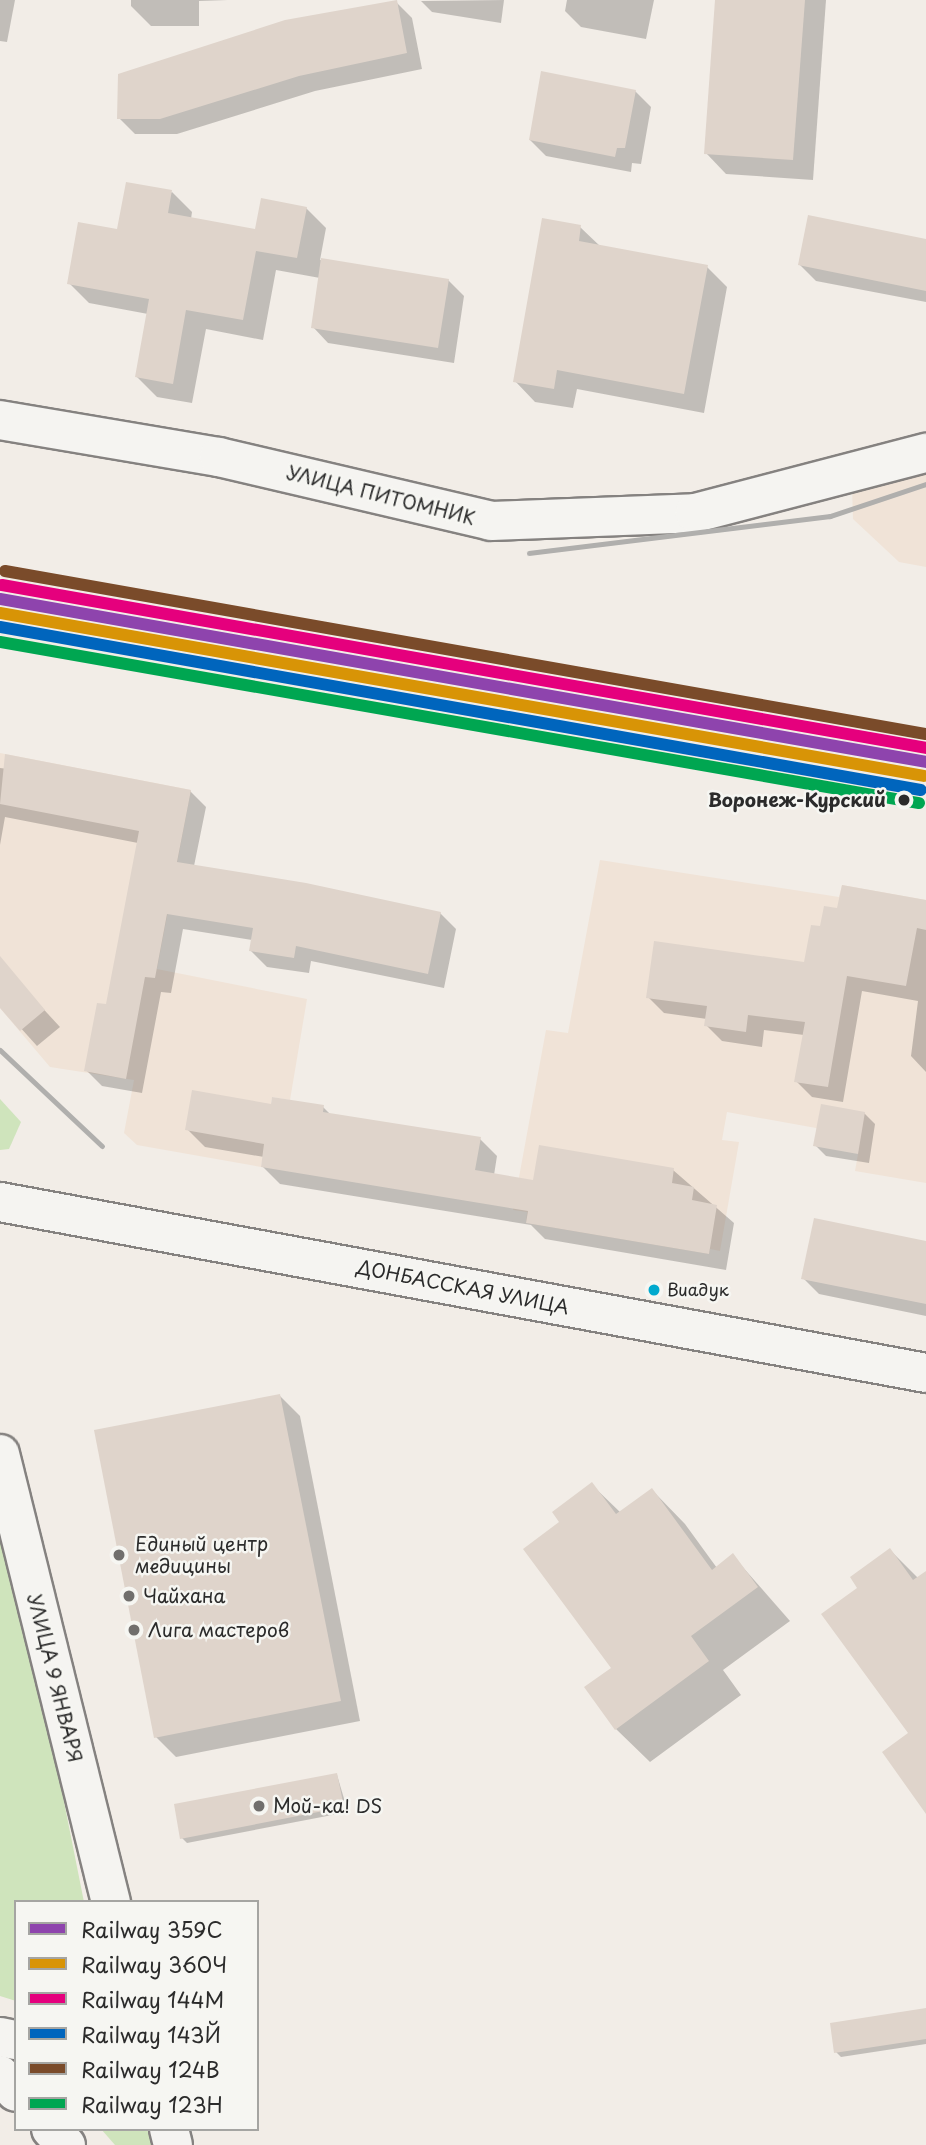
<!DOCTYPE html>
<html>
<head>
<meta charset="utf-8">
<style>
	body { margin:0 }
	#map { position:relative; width:926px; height:2145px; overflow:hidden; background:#f2ede7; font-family:"Playpen Sans",sans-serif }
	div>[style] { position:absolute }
	.built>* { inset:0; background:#f0e3d7 }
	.green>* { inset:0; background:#cfe4bc }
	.shadow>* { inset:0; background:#0003 }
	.building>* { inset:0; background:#dfd4cb }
	.roads { filter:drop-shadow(2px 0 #858280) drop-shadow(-2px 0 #858280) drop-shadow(0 2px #858280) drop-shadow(0 -2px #858280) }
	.minor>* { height:38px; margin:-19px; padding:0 19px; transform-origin:19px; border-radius:19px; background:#f5f4f1 }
	.major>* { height:38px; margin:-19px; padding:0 19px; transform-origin:19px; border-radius:19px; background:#f5f4f1 }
	.rail>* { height:5px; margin:-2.5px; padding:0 2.5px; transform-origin:2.5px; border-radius:2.5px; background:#b0afad }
	.rail-1>* { height:12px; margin:-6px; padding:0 6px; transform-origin:6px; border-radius:6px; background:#8e44ad }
	.rail-2>* { height:12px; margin:-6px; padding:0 6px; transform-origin:6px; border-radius:6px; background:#d89406 }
	.rail-3>* { height:12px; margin:-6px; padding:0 6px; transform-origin:6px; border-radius:6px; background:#e5007d }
	.rail-4>* { height:12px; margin:-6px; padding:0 6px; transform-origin:6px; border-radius:6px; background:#0065bd }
	.rail-5>* { height:12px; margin:-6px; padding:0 6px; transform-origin:6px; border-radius:6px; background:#7a4b2a }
	.rail-6>* { height:12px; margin:-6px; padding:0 6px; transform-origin:6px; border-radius:6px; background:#00a651 }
	.dots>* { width:19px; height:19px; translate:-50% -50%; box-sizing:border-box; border:4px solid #f6f6f2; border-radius:50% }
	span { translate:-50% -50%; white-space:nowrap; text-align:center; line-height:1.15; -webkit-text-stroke:5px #f6f6f2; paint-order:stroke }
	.bus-label { font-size:17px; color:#2b2b2b }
	.left { translate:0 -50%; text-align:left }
	.street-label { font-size:19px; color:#2b2b2b }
	.stop-label { font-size:19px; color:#2b2b2b; font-weight:700 }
	.right { translate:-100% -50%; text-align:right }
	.poi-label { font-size:19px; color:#2b2b2b }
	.legend { position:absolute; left:14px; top:1900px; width:245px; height:231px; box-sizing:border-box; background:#f6f6f2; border:2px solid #a5a5a2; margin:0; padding:9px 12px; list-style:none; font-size:21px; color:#2b2b2b }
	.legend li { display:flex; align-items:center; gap:14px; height:35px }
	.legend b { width:35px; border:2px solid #a5a5a2 }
</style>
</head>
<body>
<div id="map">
	<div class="built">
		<div style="clip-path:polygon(926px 462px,926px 567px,899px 562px,853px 519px,852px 487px)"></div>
		<div style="clip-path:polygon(0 753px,191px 790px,157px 969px,307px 999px,290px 1100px,272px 1097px,261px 1167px,137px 1145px,124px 1133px,134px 1080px,50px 1067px,0 1008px)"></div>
		<div style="clip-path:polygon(600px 860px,839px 897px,842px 885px,926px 900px,926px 1183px,855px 1171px,858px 1154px,816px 1128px,727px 1112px,722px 1140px,739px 1142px,720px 1251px,710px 1249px,709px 1254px,526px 1223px,527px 1212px,513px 1210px,546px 1030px,568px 1033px)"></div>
	</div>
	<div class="green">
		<div style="clip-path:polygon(0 1099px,21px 1122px,9px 1149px,0 1150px)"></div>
		<div style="clip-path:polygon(0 1481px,84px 1902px,16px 1902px,16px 2001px,0 1996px)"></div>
		<div style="clip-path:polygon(101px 2129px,150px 2129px,153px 2145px,115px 2145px)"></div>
	</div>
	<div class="shadow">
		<div style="clip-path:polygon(0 0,15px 0,7px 42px,0 41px)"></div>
		<div style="clip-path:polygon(131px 0,228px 0,199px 1px,199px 26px,151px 26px,131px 6px)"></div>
		<div style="clip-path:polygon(504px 0,501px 23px,432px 12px,421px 1px)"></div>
		<div style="clip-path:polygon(567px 0,654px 0,646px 39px,581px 27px,565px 11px)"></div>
		<div style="clip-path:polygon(717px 0,826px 0,813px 180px,726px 174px,706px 153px)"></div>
		<div style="clip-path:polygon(396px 2px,412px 18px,422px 69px,315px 91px,177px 134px,135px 134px,119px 118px)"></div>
		<div style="clip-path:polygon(635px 91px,651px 107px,641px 164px,632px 163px,631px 172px,546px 156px,530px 140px)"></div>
		<div style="clip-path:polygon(172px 192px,192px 212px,191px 219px,257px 231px,306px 208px,326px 228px,320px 260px,448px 280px,464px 296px,454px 363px,328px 343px,313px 327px,320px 278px,276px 270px,263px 340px,206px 329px,192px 403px,157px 397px,137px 377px,148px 314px,89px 303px,69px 283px,119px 231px)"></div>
		<div style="clip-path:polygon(580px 227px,601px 247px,707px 267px,727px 287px,704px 413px,577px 389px,573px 408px,535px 402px,515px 381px)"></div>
		<div style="clip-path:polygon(926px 240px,926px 302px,816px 281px,800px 265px)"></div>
		<div style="clip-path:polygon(0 768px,190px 791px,206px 807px,194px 866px,440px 913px,456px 929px,444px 988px,311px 961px,309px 973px,267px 967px,251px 951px,252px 940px,183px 929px,171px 993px,161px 992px,142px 1093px,102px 1086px,86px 1070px,108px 1006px,138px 843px,5px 817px,0 845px)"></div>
		<div style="clip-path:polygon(926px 902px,926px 1072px,911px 1056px,918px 1001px,862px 991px,843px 1102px,812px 1097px,796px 1081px,804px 1035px,764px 1030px,762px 1047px,722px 1041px,706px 1025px,707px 1019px,664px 1013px,648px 997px,806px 963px,822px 928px,839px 910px)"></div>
		<div style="clip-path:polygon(0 962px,60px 1027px,37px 1046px,0 1005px)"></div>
		<div style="clip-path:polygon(272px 1106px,323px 1107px,331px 1115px,480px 1139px,497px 1156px,494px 1175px,534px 1182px,673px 1170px,734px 1223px,726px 1270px,545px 1239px,531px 1225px,280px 1184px,262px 1166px,264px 1157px,205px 1147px,187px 1129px)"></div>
		<div style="clip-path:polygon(864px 1113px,875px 1124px,869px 1163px,826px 1156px,815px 1145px)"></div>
		<div style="clip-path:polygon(926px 1243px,926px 1316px,819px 1294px,803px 1278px)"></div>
		<div style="clip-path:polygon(280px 1396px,300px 1416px,360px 1721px,176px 1757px,156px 1737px)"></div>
		<div style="clip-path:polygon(592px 1485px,621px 1513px,652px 1490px,685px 1524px,717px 1568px,733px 1556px,790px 1621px,723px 1670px,741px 1695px,650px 1762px,616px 1729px,613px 1668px,562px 1523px)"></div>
		<div style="clip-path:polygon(890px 1550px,918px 1578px,926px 1573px,926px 1806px,911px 1734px,860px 1588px)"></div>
		<div style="clip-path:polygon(337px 1775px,348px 1812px,187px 1843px,182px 1838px)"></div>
		<div style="clip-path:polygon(926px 2010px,926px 2044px,841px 2057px,836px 2052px)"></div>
	</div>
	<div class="building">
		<div style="clip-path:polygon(397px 0,407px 53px,299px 76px,160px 119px,117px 119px,118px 74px,285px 20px)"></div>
		<div style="clip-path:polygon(715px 0,805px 0,793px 160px,704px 154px)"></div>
		<div style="clip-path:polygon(541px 71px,636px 90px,625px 148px,617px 148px,615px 157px,529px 140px)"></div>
		<div style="clip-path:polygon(126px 182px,172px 190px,168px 213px,255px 229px,261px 198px,307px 207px,297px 258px,256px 251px,243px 320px,186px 310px,173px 384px,135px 377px,149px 299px,67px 284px,78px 222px,117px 229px)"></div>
		<div style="clip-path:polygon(808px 215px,926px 239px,926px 291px,798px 265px)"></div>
		<div style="clip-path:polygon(542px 218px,581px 225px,579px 241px,708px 265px,684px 394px,557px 370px,554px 389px,513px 382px)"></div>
		<div style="clip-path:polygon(321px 258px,449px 279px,438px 348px,311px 328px)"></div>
		<div style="clip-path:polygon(5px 754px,191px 790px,177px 862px,306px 883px,441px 912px,428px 974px,296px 946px,294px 958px,249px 951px,253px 928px,167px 914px,155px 978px,145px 977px,126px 1079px,84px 1071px,97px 1003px,106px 1004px,139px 831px,0 804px)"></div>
		<div style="clip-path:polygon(842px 885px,926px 900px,926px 930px,917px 928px,906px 986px,847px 976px,828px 1087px,794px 1082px,805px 1022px,748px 1015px,746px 1032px,704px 1026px,707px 1006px,646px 998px,654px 941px,804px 962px,811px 925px,820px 926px,824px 906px,837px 908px)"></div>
		<div style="clip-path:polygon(0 956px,45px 1010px,20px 1031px,0 1008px)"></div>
		<div style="clip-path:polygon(192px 1090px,271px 1104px,272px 1097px,324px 1105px,323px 1112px,481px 1137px,475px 1170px,533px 1180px,539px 1145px,674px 1168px,672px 1183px,694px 1187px,692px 1200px,717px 1205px,709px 1254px,526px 1223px,528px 1211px,261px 1167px,264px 1144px,185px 1130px)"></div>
		<div style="clip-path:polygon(821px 1104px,865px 1112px,858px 1154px,813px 1146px)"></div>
		<div style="clip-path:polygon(814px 1218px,926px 1241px,926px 1304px,801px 1279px)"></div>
		<div style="clip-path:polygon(280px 1394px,341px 1701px,154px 1738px,94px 1430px)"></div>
		<div style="clip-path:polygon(592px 1482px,616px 1514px,652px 1488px,712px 1570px,733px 1553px,758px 1587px,691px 1636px,709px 1661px,615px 1730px,584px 1687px,611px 1668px,523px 1549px,559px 1522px,552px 1512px)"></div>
		<div style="clip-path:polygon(890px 1548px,913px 1580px,926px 1571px,926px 1814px,882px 1752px,908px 1733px,821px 1614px,857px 1588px,850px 1577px)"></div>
		<div style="clip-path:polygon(337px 1773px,344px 1807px,180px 1839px,174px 1804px)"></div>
		<div style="clip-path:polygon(926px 2008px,926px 2039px,834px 2053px,830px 2023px)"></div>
	</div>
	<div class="roads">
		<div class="minor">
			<div style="left:0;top:420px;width:222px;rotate:9.6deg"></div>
			<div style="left:219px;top:457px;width:279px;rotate:13.2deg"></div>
			<div style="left:491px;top:521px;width:204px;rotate:-2.2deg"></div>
			<div style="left:695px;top:513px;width:239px;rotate:-14.6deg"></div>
			<div style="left:0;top:1202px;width:942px;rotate:10.46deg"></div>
			<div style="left:0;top:1454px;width:462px;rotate:76.1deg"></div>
			<div style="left:0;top:2037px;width:16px;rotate:11deg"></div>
			<div style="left:169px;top:2129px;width:16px;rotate:76deg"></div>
		</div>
		<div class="major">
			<div style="left:0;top:2075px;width:23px;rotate:47deg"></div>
			<div style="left:51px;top:2129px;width:22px;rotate:47deg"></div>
		</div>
	</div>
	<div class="rail">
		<div style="left:529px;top:553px;width:303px;rotate:-7deg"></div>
		<div style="left:830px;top:516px;width:101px;rotate:-18.4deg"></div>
		<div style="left:0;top:1050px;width:140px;rotate:43.3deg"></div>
	</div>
	<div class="rail-1">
		<div style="left:0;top:599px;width:940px;rotate:9.98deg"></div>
	</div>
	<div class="rail-2">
		<div style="left:0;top:613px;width:938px;rotate:10deg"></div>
	</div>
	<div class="rail-3">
		<div style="left:2px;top:585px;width:938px;rotate:10deg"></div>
	</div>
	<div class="rail-4">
		<div style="left:0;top:627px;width:935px;rotate:10.04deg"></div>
	</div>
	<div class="rail-5">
		<div style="left:5px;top:571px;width:935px;rotate:10.04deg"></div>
	</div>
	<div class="rail-6">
		<div style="left:0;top:642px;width:933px;rotate:9.94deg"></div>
	</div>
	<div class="dots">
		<div style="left:904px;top:800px;background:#2b2b2b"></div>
		<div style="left:654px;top:1290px;background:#00a9ce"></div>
		<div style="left:119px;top:1555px;background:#716f6d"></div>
		<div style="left:129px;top:1596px;background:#716f6d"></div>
		<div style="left:134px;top:1630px;background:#716f6d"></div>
		<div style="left:259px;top:1806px;background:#716f6d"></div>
	</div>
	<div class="bus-label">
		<span class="left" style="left:667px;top:1290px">Виадук</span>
	</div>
	<div class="street-label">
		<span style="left:381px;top:495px;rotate:14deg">УЛИЦА ПИТОМНИК</span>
		<span style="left:463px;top:1287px;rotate:11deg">ДОНБАССКАЯ УЛИЦА</span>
		<span style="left:55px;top:1678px;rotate:76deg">УЛИЦА 9 ЯНВАРЯ</span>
	</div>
	<div class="stop-label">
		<span class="right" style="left:886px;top:800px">Воронеж-Курский</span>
	</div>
	<div class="poi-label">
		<span class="left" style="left:135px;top:1555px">Единый центр<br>медицины</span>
		<span class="left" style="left:143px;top:1596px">Чайхана</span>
		<span class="left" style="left:148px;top:1630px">Лига мастеров</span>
		<span class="left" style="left:273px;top:1806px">Мой-ка! DS</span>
	</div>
	<ul class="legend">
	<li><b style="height:9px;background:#8e44ad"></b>Railway 359С</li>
	<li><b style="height:9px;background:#d89406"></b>Railway 360Ч</li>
	<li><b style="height:9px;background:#e5007d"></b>Railway 144М</li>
	<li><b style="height:9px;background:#0065bd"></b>Railway 143Й</li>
	<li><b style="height:9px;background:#7a4b2a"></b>Railway 124В</li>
	<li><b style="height:9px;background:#00a651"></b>Railway 123Н</li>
	</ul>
</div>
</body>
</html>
